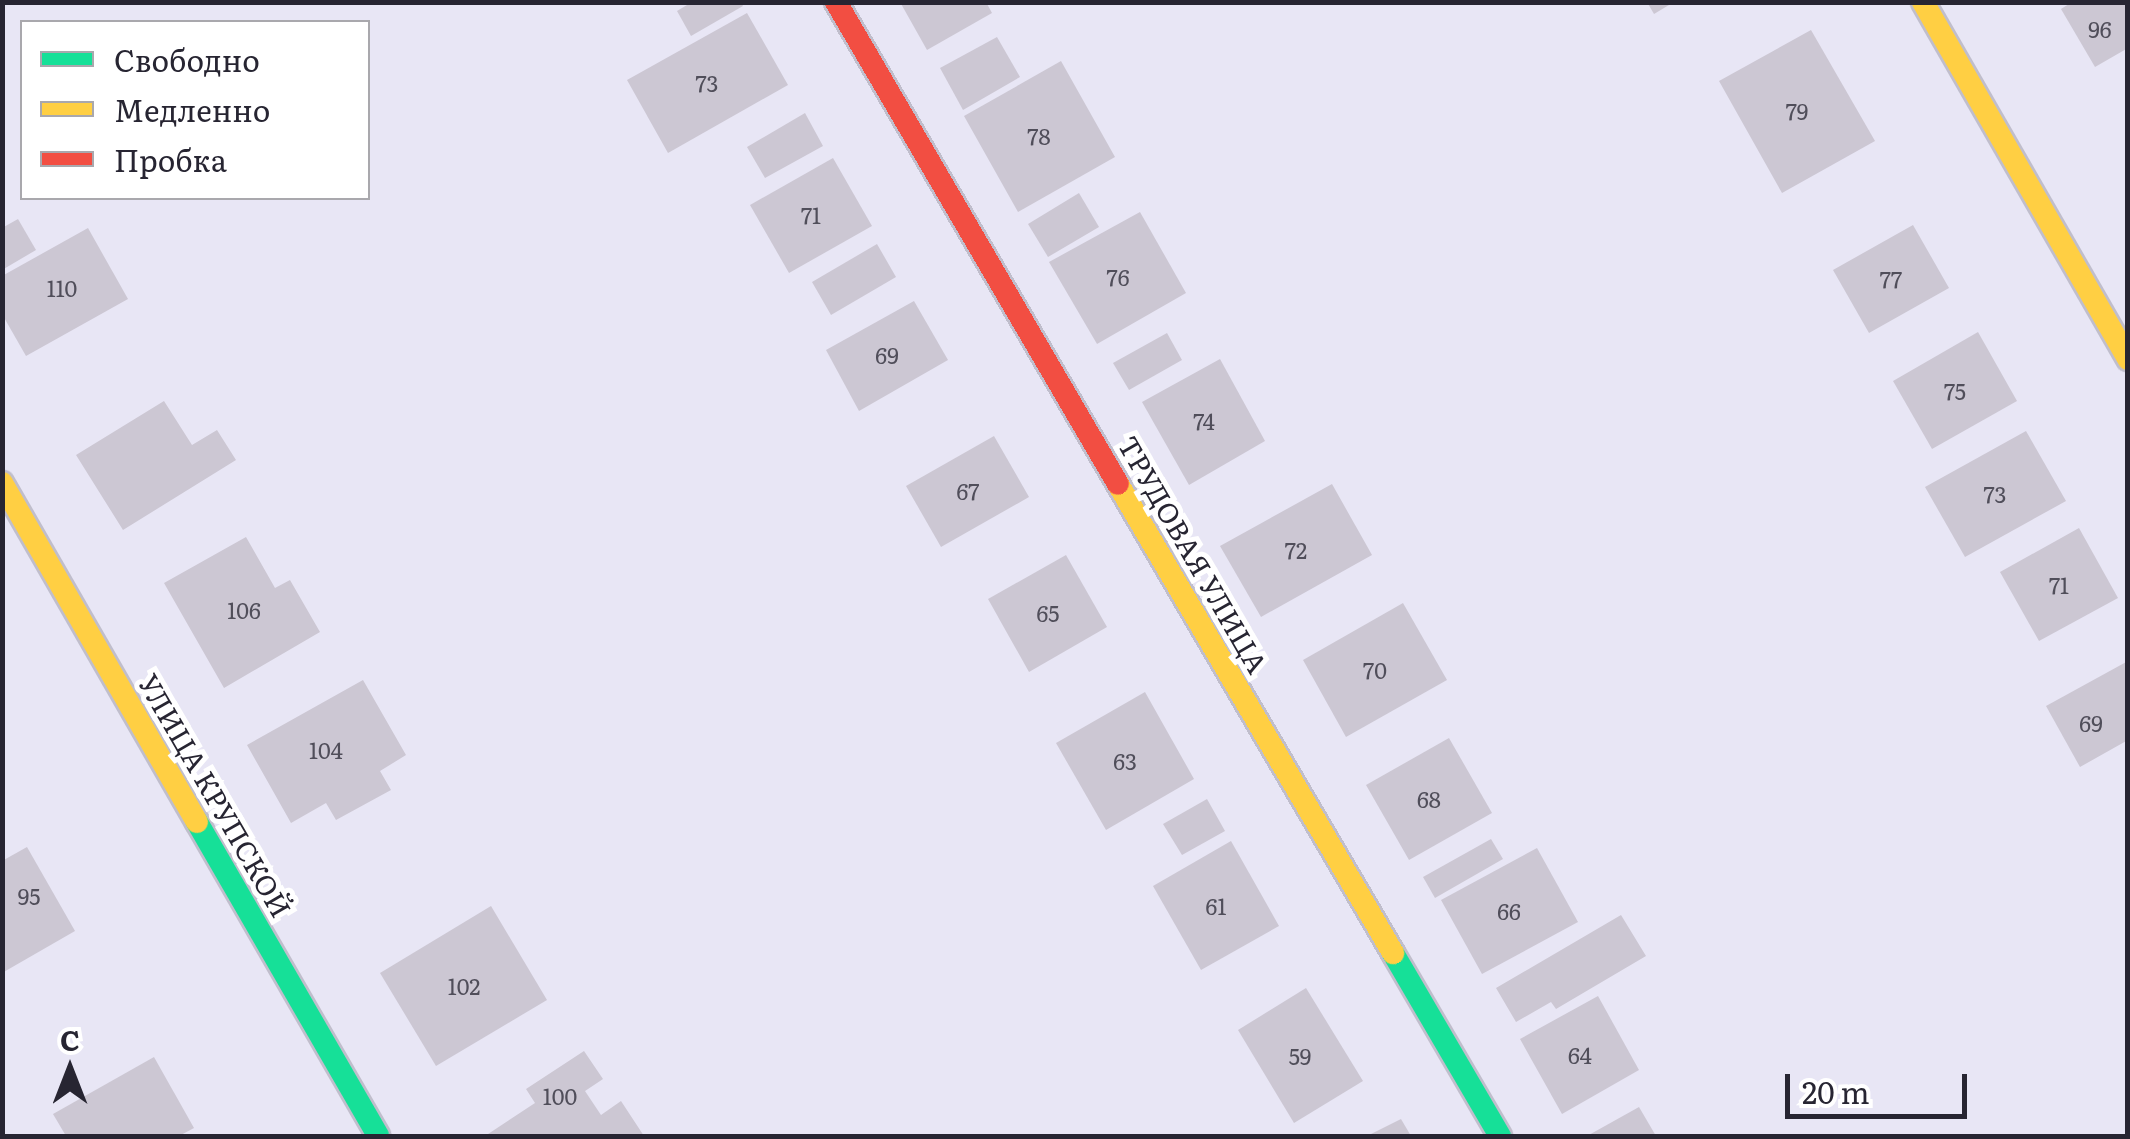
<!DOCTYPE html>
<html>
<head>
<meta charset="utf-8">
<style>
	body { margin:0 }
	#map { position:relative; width:2130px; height:1139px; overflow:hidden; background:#e8e6f5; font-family:Literata,serif }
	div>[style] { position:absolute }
	.building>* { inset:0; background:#ccc7d3 }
	.roads { filter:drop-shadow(2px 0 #c0becc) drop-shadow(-2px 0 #c0becc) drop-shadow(0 2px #c0becc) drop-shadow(0 -2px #c0becc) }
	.fast>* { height:22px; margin:-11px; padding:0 11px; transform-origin:11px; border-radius:11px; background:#16e098 }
	.slow>* { height:22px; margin:-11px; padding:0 11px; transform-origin:11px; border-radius:11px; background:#ffcf43 }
	.jam>* { height:22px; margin:-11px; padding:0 11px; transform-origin:11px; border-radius:11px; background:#f24e42 }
	span { translate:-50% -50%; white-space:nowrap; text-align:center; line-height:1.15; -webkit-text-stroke:10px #fff; paint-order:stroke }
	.number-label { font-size:22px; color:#504e5a }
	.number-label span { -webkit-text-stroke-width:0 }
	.street-label { font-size:28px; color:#272532 }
	.frame { position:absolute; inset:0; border:5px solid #272532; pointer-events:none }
	.legend { position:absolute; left:20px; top:20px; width:350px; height:180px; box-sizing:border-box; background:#fff; border:2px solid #a9a8ad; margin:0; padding:12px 18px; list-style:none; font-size:30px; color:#272532 }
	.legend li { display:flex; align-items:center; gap:20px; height:50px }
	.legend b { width:50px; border:2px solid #a9a8ad }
	.north { position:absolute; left:20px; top:1019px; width:100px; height:100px; -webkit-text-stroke:8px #fff; paint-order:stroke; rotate:0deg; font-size:28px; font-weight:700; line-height:40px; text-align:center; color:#272532 }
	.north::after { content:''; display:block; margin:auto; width:35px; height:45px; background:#272532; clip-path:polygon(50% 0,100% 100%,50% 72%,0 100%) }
	.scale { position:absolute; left:1785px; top:1074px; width:182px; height:45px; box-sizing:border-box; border:5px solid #272532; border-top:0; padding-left:12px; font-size:30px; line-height:35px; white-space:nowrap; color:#272532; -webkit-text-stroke:8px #fff; paint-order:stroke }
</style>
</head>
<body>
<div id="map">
	<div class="building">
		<div style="clip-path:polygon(692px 2px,741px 2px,743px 6px,691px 36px,677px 11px)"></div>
		<div style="clip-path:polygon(900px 2px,986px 2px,992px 13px,927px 50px)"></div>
		<div style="clip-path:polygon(1647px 2px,1674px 2px,1654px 14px)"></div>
		<div style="clip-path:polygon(2072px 2px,2128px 2px,2128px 48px,2095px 67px,2061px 9px)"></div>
		<div style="clip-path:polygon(747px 13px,788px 85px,668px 153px,627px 80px)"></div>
		<div style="clip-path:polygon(1811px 30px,1875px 141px,1782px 193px,1719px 81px)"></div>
		<div style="clip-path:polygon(997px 37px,1020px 77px,963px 110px,940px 68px)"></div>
		<div style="clip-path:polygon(1061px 61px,1115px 157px,1018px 212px,964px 116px)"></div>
		<div style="clip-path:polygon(805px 113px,823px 146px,765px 178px,747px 147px)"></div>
		<div style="clip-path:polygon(833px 158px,872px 226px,789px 273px,750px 205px)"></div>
		<div style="clip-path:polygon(1079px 193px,1099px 227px,1048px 257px,1028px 224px)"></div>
		<div style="clip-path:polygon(1140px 212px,1186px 293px,1097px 344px,1049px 262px)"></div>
		<div style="clip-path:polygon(18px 219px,36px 250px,2px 270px,2px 228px)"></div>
		<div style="clip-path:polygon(1913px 225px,1949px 288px,1869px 333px,1833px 270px)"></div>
		<div style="clip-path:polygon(88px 228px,128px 299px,26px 356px,2px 314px,2px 276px)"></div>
		<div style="clip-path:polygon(877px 244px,896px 277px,831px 315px,812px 282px)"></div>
		<div style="clip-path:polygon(914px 301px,948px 360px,859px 411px,826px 350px)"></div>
		<div style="clip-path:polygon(1978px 332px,2017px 401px,1932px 449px,1893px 381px)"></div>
		<div style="clip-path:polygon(1167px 333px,1182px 360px,1129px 390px,1113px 363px)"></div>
		<div style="clip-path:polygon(1220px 359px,1265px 441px,1189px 485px,1142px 402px)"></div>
		<div style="clip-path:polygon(164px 401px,192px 445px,217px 430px,236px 460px,123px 530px,76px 455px)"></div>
		<div style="clip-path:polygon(2026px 431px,2066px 501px,1965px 557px,1925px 487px)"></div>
		<div style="clip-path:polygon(994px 436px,1029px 497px,941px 547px,906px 486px)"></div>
		<div style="clip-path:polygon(1332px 484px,1372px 555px,1261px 617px,1220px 546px)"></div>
		<div style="clip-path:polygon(2079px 528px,2118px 598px,2039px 641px,2000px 572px)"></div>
		<div style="clip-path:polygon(246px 537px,275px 588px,290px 580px,320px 632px,224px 688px,164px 583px)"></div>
		<div style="clip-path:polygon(1066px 555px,1107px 627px,1029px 672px,988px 599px)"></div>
		<div style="clip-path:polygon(1403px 603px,1447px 680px,1346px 737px,1303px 660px)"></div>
		<div style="clip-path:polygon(2128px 661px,2128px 740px,2080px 767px,2046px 706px)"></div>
		<div style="clip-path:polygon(363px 680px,406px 755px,380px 771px,391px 790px,336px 820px,326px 803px,291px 823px,247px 745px)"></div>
		<div style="clip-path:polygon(1145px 692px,1194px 779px,1106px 830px,1056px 743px)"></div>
		<div style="clip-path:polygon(1449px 738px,1492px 813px,1409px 860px,1366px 785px)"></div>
		<div style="clip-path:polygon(1207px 799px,1225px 831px,1182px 855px,1163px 824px)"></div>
		<div style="clip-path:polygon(1491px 839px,1503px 859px,1435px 898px,1423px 877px)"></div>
		<div style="clip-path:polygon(1231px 841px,1279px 926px,1201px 970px,1153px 886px)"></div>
		<div style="clip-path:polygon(27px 847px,75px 931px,2px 973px,2px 861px)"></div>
		<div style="clip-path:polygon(1537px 848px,1578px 922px,1482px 974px,1441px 900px)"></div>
		<div style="clip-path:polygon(491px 906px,547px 1000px,436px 1066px,380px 973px)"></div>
		<div style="clip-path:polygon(1621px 915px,1646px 956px,1556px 1009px,1551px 1002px,1516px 1022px,1496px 988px)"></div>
		<div style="clip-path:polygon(1306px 988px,1363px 1081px,1294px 1123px,1238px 1030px)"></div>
		<div style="clip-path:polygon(1598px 996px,1639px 1070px,1562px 1114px,1520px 1039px)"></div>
		<div style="clip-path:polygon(584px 1051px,603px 1079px,585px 1091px,601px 1115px,621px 1101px,644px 1136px,485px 1136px,535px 1103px,526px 1089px)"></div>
		<div style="clip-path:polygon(154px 1057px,194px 1128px,179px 1136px,66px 1136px,53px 1114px)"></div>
		<div style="clip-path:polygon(1639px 1107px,1656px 1136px,1587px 1136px)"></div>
		<div style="clip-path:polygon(1401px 1119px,1411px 1136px,1367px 1136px)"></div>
	</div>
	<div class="roads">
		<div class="fast">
			<div style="left:197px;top:822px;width:362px;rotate:60deg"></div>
			<div style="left:1393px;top:953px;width:212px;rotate:59.7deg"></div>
		</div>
		<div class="slow">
			<div style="left:1923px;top:2px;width:412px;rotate:60.1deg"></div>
			<div style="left:2px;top:483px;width:391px;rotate:60.1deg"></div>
			<div style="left:1118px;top:484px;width:544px;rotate:59.61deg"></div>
		</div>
		<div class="jam">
			<div style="left:836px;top:2px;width:558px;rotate:59.67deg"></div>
		</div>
	</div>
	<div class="number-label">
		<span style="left:2100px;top:29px">96</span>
		<span style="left:707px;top:83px">73</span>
		<span style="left:1797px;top:111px">79</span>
		<span style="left:1039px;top:136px">78</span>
		<span style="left:811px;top:215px">71</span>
		<span style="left:1118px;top:277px">76</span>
		<span style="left:1891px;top:279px">77</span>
		<span style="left:62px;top:288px">110</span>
		<span style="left:887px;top:355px">69</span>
		<span style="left:1955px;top:391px">75</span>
		<span style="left:1204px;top:421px">74</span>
		<span style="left:968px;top:491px">67</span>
		<span style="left:1995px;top:494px">73</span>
		<span style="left:1296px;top:550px">72</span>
		<span style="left:2059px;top:585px">71</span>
		<span style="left:244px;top:610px">106</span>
		<span style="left:1048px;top:613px">65</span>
		<span style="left:1375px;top:670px">70</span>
		<span style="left:2091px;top:723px">69</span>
		<span style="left:326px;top:750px">104</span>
		<span style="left:1125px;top:761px">63</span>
		<span style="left:1429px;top:799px">68</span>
		<span style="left:29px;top:896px">95</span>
		<span style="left:1216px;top:906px">61</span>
		<span style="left:1509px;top:911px">66</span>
		<span style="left:464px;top:986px">102</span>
		<span style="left:1580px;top:1055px">64</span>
		<span style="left:1300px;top:1056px">59</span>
		<span style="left:560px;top:1096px">100</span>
	</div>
	<div class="street-label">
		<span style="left:1194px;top:554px;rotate:60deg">ТРУДОВАЯ УЛИЦА</span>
		<span style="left:216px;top:795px;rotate:60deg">УЛИЦА КРУПСКОЙ</span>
	</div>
	<div class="frame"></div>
	<ul class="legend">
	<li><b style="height:12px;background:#16e098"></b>Свободно</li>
	<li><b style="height:12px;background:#ffcf43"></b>Медленно</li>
	<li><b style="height:12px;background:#f24e42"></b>Пробка</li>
	</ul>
	<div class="north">С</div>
	<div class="scale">20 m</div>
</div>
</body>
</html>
